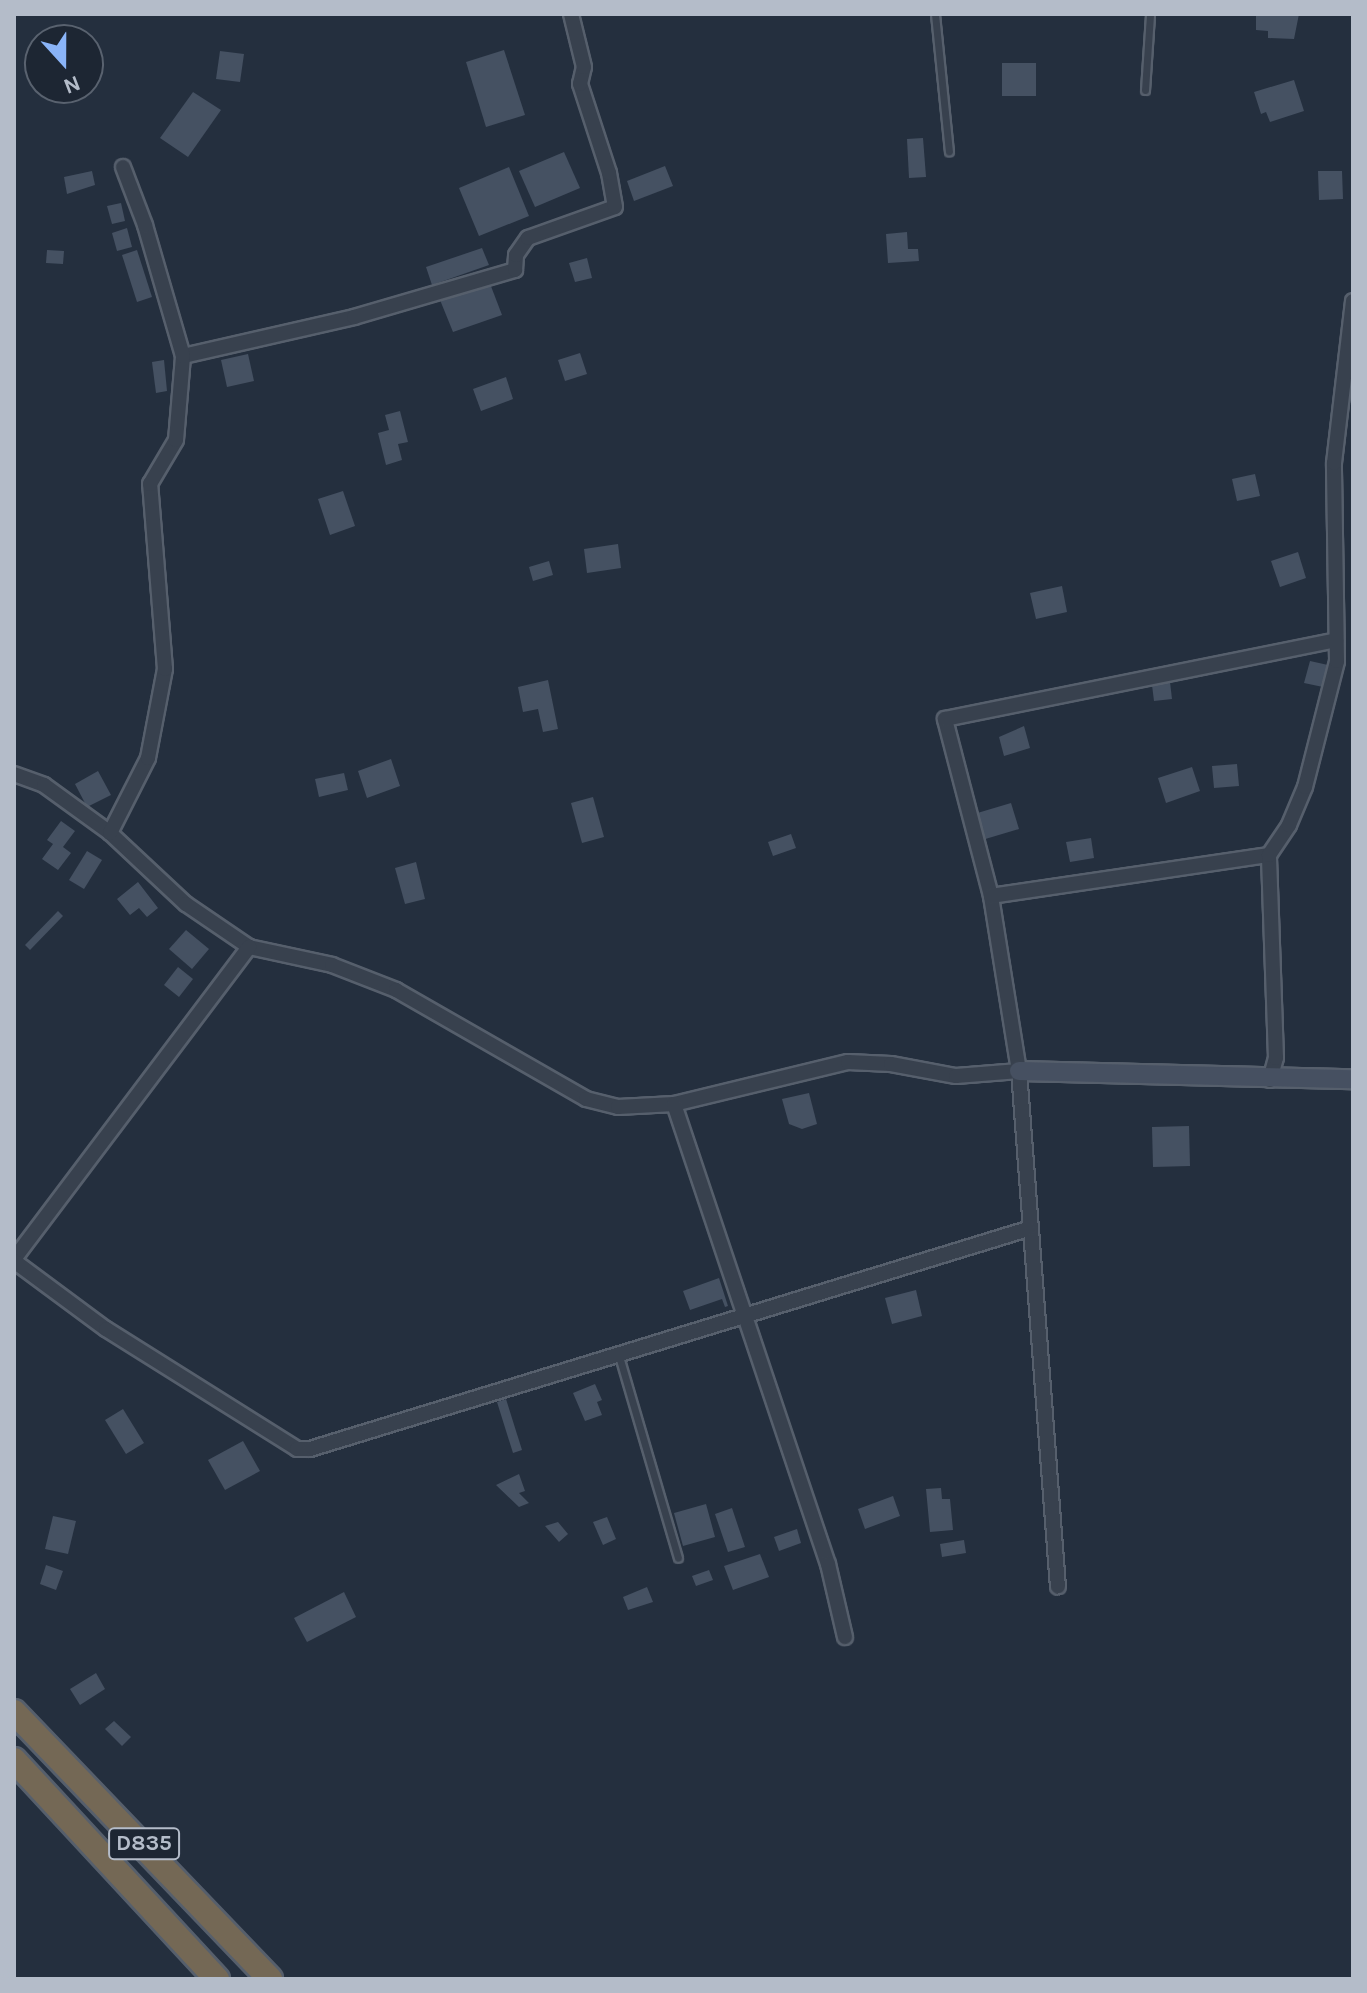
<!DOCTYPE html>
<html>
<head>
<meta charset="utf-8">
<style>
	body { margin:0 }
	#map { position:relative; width:1367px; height:1993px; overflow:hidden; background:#242f3e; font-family:Karla,sans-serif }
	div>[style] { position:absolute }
	.building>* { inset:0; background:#455162 }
	.roads { filter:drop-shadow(2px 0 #565f6c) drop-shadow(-2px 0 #565f6c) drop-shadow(0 2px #565f6c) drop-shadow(0 -2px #565f6c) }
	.lane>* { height:7px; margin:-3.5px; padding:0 3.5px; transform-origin:3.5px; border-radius:3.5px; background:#38414e }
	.street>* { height:14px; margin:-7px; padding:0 7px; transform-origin:7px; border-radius:7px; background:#38414e }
	.secondary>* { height:18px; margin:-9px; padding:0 9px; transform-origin:9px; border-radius:9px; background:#465061 }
	.highway>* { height:24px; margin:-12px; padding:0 12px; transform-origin:12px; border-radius:12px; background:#746855 }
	span { translate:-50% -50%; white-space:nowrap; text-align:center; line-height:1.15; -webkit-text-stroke:6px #1d2633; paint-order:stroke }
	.shield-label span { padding:2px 6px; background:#1d2633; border:2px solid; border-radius:6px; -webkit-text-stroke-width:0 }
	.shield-label { font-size:22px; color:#b4bcc9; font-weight:700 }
	.frame { position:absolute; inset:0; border:16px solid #b4bcc9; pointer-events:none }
	.north { position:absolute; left:24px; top:24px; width:80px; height:80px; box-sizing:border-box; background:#1d2633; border:2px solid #59626f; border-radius:50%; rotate:159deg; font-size:22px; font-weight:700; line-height:32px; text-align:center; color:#b4bcc9 }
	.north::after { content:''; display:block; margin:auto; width:28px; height:36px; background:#8ab4f8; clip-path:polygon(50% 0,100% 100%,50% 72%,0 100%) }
</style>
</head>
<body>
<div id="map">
	<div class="building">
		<div style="clip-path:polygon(1256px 14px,1299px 14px,1294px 39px,1268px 38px,1268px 31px,1256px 30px)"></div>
		<div style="clip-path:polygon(504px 50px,525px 115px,486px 127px,466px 62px)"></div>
		<div style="clip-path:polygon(220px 51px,244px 54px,240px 82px,216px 79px)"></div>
		<div style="clip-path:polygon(1002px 63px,1036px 63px,1036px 96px,1002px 96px)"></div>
		<div style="clip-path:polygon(1294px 80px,1304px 111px,1270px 122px,1266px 112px,1261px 114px,1254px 92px)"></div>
		<div style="clip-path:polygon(193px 92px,221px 110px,188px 157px,160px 138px)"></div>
		<div style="clip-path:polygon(923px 138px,926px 177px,909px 178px,907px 139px)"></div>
		<div style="clip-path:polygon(564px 152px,580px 188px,535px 207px,519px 171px)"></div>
		<div style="clip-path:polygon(665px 166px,673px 186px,634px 201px,627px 181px)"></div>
		<div style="clip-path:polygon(509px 167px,529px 216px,479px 236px,459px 188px)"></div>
		<div style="clip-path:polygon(92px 171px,95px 185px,67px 194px,64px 177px)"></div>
		<div style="clip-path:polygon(1318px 171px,1342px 171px,1343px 199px,1319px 200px)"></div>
		<div style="clip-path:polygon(121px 203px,125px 221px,112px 224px,107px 206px)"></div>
		<div style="clip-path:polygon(127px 228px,132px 247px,117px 251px,112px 233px)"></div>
		<div style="clip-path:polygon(907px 232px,908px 249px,918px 249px,919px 261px,888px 263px,886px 234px)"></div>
		<div style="clip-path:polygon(482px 248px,489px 265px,432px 285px,426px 267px)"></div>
		<div style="clip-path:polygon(47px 250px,64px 251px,63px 264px,46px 263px)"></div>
		<div style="clip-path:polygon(137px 250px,152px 297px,137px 302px,122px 255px)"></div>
		<div style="clip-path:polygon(587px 258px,592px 278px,575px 282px,569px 263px)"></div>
		<div style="clip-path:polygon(489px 281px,502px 315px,453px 332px,440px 300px)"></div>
		<div style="clip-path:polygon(580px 353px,587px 374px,565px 381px,558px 360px)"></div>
		<div style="clip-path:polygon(248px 354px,254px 381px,227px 387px,221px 360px)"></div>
		<div style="clip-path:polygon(164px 360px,167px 391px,156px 393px,152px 362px)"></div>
		<div style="clip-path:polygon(506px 377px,513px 399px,481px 411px,473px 389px)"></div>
		<div style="clip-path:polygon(400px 411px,408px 442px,398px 444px,402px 460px,386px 465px,378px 433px,389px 430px,385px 415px)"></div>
		<div style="clip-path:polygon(1255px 474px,1260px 496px,1237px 501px,1232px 479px)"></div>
		<div style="clip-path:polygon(343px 491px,355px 526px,330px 535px,318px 499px)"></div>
		<div style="clip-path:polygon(618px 544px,621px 568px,587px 573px,584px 549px)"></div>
		<div style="clip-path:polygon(1298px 552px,1306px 578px,1280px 587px,1271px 561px)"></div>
		<div style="clip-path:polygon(549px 561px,553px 575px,533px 581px,529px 567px)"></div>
		<div style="clip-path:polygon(1062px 586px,1067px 612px,1036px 619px,1030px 593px)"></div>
		<div style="clip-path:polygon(1310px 661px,1328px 665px,1323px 687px,1304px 683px)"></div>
		<div style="clip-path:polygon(548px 680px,558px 729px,543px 732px,538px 709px,523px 712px,518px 687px)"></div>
		<div style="clip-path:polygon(1170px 682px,1172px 699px,1154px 701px,1152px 685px)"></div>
		<div style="clip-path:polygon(1024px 726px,1030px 748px,1004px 756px,999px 737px)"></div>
		<div style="clip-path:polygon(391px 759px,400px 786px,367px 798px,358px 771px)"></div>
		<div style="clip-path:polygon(1237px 764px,1239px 786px,1214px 788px,1212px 766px)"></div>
		<div style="clip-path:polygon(1192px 767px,1200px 791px,1166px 803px,1158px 778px)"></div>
		<div style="clip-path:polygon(98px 771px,111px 795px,87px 807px,75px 784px)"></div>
		<div style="clip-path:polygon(344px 773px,348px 790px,319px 797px,315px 779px)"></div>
		<div style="clip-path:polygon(593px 797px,604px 837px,582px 843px,571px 803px)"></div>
		<div style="clip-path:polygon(1011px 803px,1019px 829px,982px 840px,974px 814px)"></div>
		<div style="clip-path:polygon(61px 821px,75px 831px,63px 847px,71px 853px,58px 870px,42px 859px,53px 844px,47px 840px)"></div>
		<div style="clip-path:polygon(791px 834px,796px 848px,773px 856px,768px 842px)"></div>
		<div style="clip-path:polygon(1091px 838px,1094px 858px,1070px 862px,1066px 842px)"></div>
		<div style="clip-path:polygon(87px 851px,102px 860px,84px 889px,69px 880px)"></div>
		<div style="clip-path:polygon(416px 862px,425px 899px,405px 904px,395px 868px)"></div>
		<div style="clip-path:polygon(138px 882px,158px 908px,147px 917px,139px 908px,130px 915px,117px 899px)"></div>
		<div style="clip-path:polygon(58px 911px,63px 916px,30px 950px,25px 945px)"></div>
		<div style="clip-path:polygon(186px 930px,209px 949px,192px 969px,169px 949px)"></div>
		<div style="clip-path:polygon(178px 967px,193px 979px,179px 997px,164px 985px)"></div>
		<div style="clip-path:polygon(809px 1093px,817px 1124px,802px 1129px,789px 1124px,782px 1099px)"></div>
		<div style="clip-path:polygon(1189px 1126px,1190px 1166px,1153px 1167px,1152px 1127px)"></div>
		<div style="clip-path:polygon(719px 1278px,728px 1306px,725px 1307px,722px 1299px,690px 1310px,683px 1291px)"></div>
		<div style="clip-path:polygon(916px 1290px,922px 1316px,892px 1324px,885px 1298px)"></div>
		<div style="clip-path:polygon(595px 1384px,602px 1400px,597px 1402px,602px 1415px,585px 1421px,573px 1393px)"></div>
		<div style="clip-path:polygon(506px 1399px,522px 1450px,513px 1453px,497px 1402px)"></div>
		<div style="clip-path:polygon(123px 1409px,144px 1443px,126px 1454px,105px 1420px)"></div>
		<div style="clip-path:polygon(243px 1441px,260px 1471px,225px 1490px,208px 1460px)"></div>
		<div style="clip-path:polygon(519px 1474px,525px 1491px,519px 1493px,529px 1503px,519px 1507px,496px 1485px)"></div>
		<div style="clip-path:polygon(941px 1488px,942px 1499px,950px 1499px,953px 1530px,930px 1532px,926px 1489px)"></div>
		<div style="clip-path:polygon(893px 1496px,900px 1516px,865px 1529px,858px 1509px)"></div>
		<div style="clip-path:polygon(706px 1504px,715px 1537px,683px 1546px,674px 1513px)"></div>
		<div style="clip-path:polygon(732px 1508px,745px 1547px,728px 1552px,715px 1514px)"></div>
		<div style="clip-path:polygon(53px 1516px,76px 1521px,68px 1554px,45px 1549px)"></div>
		<div style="clip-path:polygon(607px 1517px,616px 1539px,603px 1545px,593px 1522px)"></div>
		<div style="clip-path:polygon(558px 1522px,568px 1534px,559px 1542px,545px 1526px)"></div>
		<div style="clip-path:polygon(797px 1529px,801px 1543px,779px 1551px,774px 1537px)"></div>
		<div style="clip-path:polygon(964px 1540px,966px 1553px,942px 1557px,940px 1544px)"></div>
		<div style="clip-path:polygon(760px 1554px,769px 1577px,733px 1590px,724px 1566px)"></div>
		<div style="clip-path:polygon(46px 1565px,63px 1571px,56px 1590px,40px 1584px)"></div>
		<div style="clip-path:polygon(709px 1570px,713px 1580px,696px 1586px,692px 1576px)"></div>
		<div style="clip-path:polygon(647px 1587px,653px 1602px,628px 1610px,623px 1597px)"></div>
		<div style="clip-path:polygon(344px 1592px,356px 1617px,307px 1642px,294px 1618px)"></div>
		<div style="clip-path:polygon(96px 1673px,105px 1689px,80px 1705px,70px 1689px)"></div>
		<div style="clip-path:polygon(114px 1721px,131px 1737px,122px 1746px,105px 1729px)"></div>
	</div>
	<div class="roads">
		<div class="lane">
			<div style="left:935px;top:14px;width:138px;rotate:84.2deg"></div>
			<div style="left:1145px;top:90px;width:76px;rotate:-86.2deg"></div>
			<div style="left:619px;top:1356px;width:210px;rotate:73.7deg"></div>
		</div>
		<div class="street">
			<div style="left:183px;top:356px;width:175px;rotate:-12.8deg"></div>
			<div style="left:354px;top:317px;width:168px;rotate:-16.3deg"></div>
			<div style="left:515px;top:270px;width:15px;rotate:-86deg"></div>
			<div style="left:516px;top:255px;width:21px;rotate:-55deg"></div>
			<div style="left:528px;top:238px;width:92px;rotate:-19.6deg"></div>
			<div style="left:615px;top:207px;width:35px;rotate:-100deg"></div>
			<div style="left:609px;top:173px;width:94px;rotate:-108deg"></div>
			<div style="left:580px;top:84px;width:17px;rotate:-77deg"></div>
			<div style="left:584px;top:67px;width:55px;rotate:-103.8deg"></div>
			<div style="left:14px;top:774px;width:32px;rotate:20deg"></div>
			<div style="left:44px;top:785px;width:82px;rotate:36deg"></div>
			<div style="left:110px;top:833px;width:104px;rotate:43.1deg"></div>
			<div style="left:186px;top:904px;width:76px;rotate:34.3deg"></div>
			<div style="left:249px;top:947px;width:85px;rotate:12.2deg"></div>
			<div style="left:332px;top:965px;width:69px;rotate:21.3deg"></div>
			<div style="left:396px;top:990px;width:219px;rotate:29.8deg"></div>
			<div style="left:586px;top:1099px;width:33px;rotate:14deg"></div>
			<div style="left:618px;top:1107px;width:56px;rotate:-3.1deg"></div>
			<div style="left:674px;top:1104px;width:179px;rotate:-13.6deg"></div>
			<div style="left:848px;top:1062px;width:43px;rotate:2.7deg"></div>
			<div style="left:891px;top:1064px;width:66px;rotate:10.5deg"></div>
			<div style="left:956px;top:1076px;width:63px;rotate:-4.5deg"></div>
			<div style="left:1019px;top:1071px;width:177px;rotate:-99.1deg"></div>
			<div style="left:991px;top:896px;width:183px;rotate:-104.6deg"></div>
			<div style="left:945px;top:719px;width:399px;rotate:-11.4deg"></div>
			<div style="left:110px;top:833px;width:84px;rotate:-63.1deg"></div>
			<div style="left:148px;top:758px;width:91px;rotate:-79.2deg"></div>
			<div style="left:165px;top:669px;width:186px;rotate:-94.6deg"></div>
			<div style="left:150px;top:484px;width:51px;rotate:-59.4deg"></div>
			<div style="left:176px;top:440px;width:84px;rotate:-85.2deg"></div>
			<div style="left:183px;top:356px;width:136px;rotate:-106.2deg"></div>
			<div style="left:145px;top:225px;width:62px;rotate:-110.8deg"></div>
			<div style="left:991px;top:896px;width:281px;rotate:-8.4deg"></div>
			<div style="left:1019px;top:1071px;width:517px;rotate:85.68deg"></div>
			<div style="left:1270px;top:1080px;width:23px;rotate:-75deg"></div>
			<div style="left:1276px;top:1058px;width:203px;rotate:-92deg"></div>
			<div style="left:1269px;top:855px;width:36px;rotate:-56deg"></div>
			<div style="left:1289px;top:825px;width:41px;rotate:-67.2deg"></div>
			<div style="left:1305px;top:787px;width:130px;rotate:-75.7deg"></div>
			<div style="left:1337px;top:661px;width:198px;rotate:-90.9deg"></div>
			<div style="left:1334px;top:463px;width:163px;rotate:-83.3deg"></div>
			<div style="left:674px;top:1104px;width:485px;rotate:71.5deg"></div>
			<div style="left:828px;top:1564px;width:75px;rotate:76.9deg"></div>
			<div style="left:14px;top:1259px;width:391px;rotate:-53deg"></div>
			<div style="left:14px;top:1261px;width:114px;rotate:36.5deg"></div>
			<div style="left:106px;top:1329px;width:226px;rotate:32.1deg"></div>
			<div style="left:297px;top:1449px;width:13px"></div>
			<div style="left:310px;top:1449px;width:751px;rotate:-17.04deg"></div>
		</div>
		<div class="secondary">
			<div style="left:1019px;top:1071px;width:334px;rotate:1.4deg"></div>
		</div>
		<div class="highway">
			<div style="left:14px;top:1712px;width:370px;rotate:46.2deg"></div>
			<div style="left:14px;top:1760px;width:299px;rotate:47.2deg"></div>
		</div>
	</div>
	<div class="shield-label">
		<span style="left:144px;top:1844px">D835</span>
	</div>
	<div class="frame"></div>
	<div class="north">N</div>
</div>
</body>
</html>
